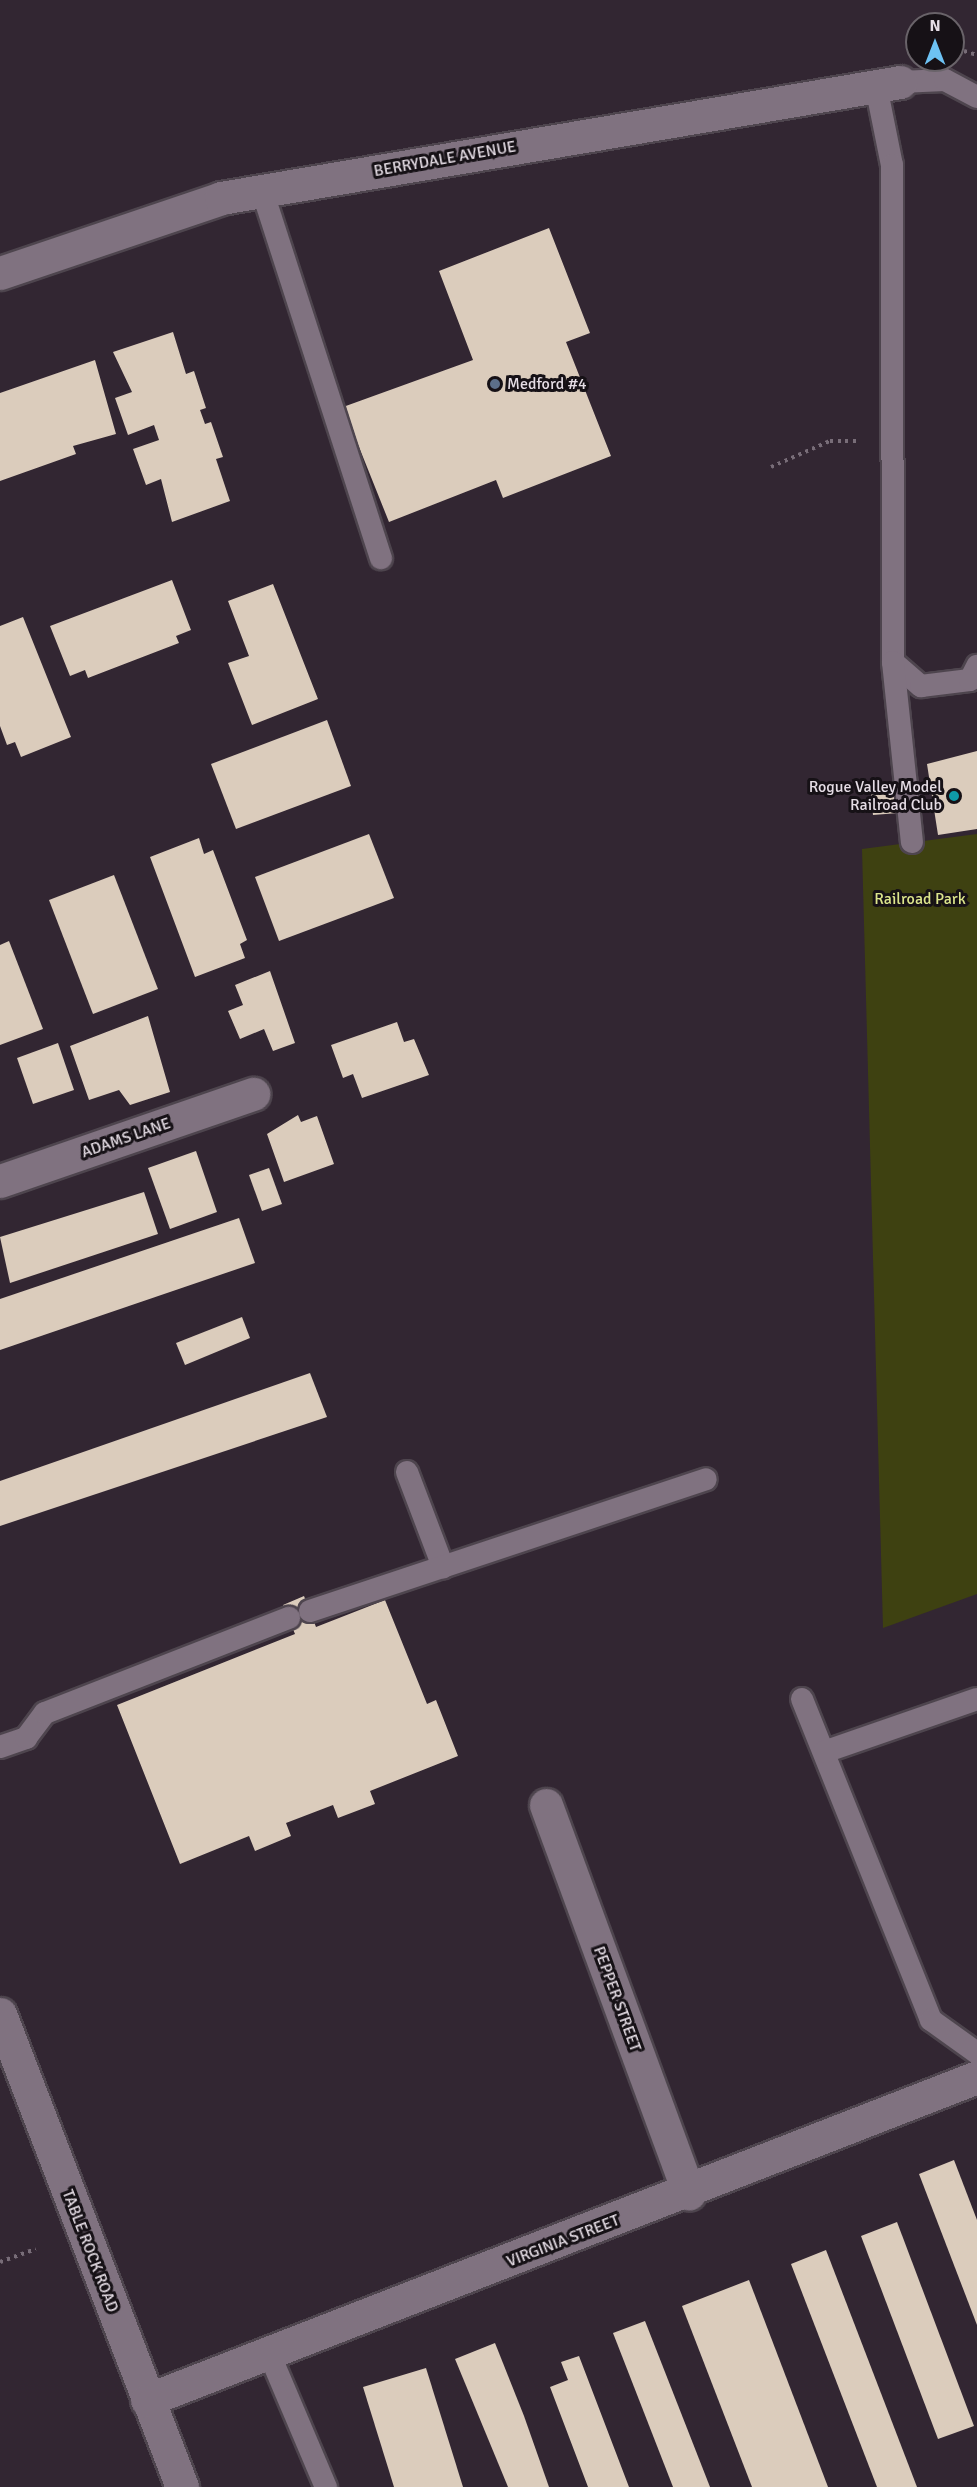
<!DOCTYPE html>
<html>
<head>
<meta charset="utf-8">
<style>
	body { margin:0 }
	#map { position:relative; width:977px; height:2487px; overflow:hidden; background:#322632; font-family:Signika,sans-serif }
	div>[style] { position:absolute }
	.green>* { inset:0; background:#3e4111 }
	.building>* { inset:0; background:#dbccbc }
	.path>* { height:4px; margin-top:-2px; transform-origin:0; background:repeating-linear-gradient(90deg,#786d78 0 3px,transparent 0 7.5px) }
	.roads { filter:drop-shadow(2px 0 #4e454e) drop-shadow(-2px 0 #4e454e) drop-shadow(0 2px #4e454e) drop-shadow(0 -2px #4e454e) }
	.service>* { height:22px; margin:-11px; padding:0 11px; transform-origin:11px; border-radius:11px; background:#807280 }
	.minor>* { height:33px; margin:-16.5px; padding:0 16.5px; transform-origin:16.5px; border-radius:16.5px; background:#807280 }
	.dots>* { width:16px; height:16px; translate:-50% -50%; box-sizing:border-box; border:3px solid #161116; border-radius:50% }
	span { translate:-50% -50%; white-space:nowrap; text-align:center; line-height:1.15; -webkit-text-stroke:6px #161116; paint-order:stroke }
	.street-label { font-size:16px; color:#e5dde5 }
	.poi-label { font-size:16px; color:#e5dde5 }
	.left { translate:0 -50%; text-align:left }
	.right { translate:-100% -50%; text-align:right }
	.park-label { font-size:16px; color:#dce58c }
	.north { position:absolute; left:905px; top:12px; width:60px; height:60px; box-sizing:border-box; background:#161116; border:2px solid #696369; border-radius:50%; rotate:0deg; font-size:16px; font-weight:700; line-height:24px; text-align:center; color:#e5dde5 }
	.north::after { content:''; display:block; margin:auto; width:21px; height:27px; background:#6dc2f3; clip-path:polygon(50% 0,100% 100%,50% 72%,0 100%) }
</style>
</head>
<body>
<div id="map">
	<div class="green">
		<div style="clip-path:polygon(977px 834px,977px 1594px,883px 1628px,862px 849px)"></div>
	</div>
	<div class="building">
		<div style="clip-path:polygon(549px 228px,590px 333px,566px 342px,611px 456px,503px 498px,496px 480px,389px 522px,343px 407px,473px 360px,439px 271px)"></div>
		<div style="clip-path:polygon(173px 332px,186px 374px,194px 371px,206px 408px,200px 410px,205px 424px,211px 422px,223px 457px,216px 459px,230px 501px,172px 522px,161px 479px,146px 485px,133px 449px,159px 440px,154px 425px,128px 435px,115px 398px,132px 392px,113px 352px)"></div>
		<div style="clip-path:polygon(95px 360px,116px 434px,73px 446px,76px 454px,0 481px,0 393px)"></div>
		<div style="clip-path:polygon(172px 580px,191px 630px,176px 636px,179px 643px,88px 678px,85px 670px,70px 676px,50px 626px)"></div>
		<div style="clip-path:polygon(273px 584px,318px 699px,252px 725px,228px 663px,249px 656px,228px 601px)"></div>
		<div style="clip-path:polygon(23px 617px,71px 737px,21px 757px,15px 742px,7px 745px,0 726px,0 626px)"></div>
		<div style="clip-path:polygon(327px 720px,351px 786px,236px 829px,211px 764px)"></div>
		<div style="clip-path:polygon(977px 751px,977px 829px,938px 835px,927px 764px)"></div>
		<div style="clip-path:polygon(896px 791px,898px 813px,873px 815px,871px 794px)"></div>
		<div style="clip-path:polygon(369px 834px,394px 898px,279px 941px,255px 877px)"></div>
		<div style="clip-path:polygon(199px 838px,204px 854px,213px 850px,247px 940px,240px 944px,245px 958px,195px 977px,150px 857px)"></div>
		<div style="clip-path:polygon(114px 875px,158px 989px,93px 1014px,49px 900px)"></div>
		<div style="clip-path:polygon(9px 941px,43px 1029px,0 1045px,0 945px)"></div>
		<div style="clip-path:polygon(270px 971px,295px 1043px,273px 1051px,264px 1029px,240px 1039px,228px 1011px,243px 1005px,235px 985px)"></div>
		<div style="clip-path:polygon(148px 1016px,170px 1092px,130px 1105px,119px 1090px,89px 1100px,70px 1046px)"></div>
		<div style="clip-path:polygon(397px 1022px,404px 1042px,414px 1039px,429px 1075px,362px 1098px,353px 1074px,343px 1078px,331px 1045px)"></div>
		<div style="clip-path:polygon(58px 1043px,74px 1090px,33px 1104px,17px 1058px)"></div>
		<div style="clip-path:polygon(298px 1115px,301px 1122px,317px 1116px,334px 1164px,284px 1182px,267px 1134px)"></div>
		<div style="clip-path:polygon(196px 1151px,217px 1212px,170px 1229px,148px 1168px)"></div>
		<div style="clip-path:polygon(269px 1168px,282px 1204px,262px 1211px,249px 1175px)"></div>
		<div style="clip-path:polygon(144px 1192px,158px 1234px,10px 1283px,0 1237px)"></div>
		<div style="clip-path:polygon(239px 1218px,255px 1263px,0 1350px,0 1299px)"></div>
		<div style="clip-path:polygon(242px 1317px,250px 1338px,185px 1365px,176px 1343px)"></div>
		<div style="clip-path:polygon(310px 1373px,327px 1417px,0 1526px,0 1481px)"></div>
		<div style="clip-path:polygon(304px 1596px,316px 1627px,385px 1600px,427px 1704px,436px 1700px,458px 1756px,370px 1791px,375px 1804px,338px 1818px,333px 1805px,286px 1823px,291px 1836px,255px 1851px,249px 1836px,180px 1864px,117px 1705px,295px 1634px,283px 1605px)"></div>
		<div style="clip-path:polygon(954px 2160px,977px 2220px,977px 2325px,919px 2174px)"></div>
		<div style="clip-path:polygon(897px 2222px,974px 2426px,938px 2439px,861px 2236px)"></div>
		<div style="clip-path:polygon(826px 2250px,917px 2487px,877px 2487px,791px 2264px)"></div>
		<div style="clip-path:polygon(749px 2280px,828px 2487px,752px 2487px,682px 2306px)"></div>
		<div style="clip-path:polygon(645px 2321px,710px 2487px,673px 2487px,613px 2333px)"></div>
		<div style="clip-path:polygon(495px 2343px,524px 2416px,549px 2487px,508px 2487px,455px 2359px)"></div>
		<div style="clip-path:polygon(579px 2356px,629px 2487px,588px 2487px,550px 2387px,568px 2380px,561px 2362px)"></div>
		<div style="clip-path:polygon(426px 2368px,463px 2487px,394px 2487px,363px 2387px)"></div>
	</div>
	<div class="path">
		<div style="left:964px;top:51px;width:14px;rotate:17deg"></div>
		<div style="left:771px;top:467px;width:64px;rotate:-23.8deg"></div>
		<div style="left:830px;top:441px;width:30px"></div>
		<div style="left:0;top:2262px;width:38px;rotate:-20deg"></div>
	</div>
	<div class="roads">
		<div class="service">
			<div style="left:900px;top:82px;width:45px;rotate:-2.5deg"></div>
			<div style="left:945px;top:80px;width:36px;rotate:28deg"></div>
			<div style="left:876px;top:86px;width:81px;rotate:78.6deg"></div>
			<div style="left:892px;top:165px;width:497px;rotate:89.9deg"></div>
			<div style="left:893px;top:662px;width:37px;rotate:41deg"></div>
			<div style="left:921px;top:686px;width:49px;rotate:-7deg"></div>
			<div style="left:970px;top:680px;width:16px;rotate:-63deg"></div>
			<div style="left:262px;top:190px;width:387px;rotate:72.1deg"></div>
			<div style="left:893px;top:662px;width:181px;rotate:84deg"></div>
			<div style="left:407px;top:1472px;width:102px;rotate:69.2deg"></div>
			<div style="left:310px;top:1611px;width:417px;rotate:-18.4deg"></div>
			<div style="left:802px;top:1699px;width:346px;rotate:68.1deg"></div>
			<div style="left:931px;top:2020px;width:57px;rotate:35.7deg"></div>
			<div style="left:0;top:1747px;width:28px;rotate:-19deg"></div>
			<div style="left:26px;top:1738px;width:31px;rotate:-53deg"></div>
			<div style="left:45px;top:1713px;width:262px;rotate:-21.3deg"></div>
			<div style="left:824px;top:1752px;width:162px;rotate:-19.1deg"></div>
			<div style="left:269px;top:2353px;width:146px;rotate:67deg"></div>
		</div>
		<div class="minor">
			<div style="left:0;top:273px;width:233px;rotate:-18.7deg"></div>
			<div style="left:221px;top:198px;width:689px;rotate:-9.69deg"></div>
			<div style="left:0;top:1181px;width:268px;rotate:-19deg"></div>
			<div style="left:546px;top:1805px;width:414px;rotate:69.8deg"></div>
			<div style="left:0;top:2014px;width:507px;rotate:68.95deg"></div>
			<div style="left:147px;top:2400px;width:891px;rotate:-21.26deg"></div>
		</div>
	</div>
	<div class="dots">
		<div style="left:495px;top:384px;background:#5c6f8a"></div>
		<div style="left:954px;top:796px;background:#0f9aa8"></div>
	</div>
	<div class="street-label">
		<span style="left:445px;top:159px;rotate:-10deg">BERRYDALE AVENUE</span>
		<span style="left:126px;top:1138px;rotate:-19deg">ADAMS LANE</span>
		<span style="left:617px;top:1999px;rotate:70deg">PEPPER STREET</span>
		<span style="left:563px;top:2241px;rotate:-21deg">VIRGINIA STREET</span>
		<span style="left:90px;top:2251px;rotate:69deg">TABLE ROCK ROAD</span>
	</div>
	<div class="poi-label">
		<span class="left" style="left:507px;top:384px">Medford #4</span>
		<span class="right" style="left:942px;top:796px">Rogue Valley Model<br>Railroad Club</span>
	</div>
	<div class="park-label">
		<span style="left:920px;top:899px">Railroad Park</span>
	</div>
	<div class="north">N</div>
</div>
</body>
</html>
